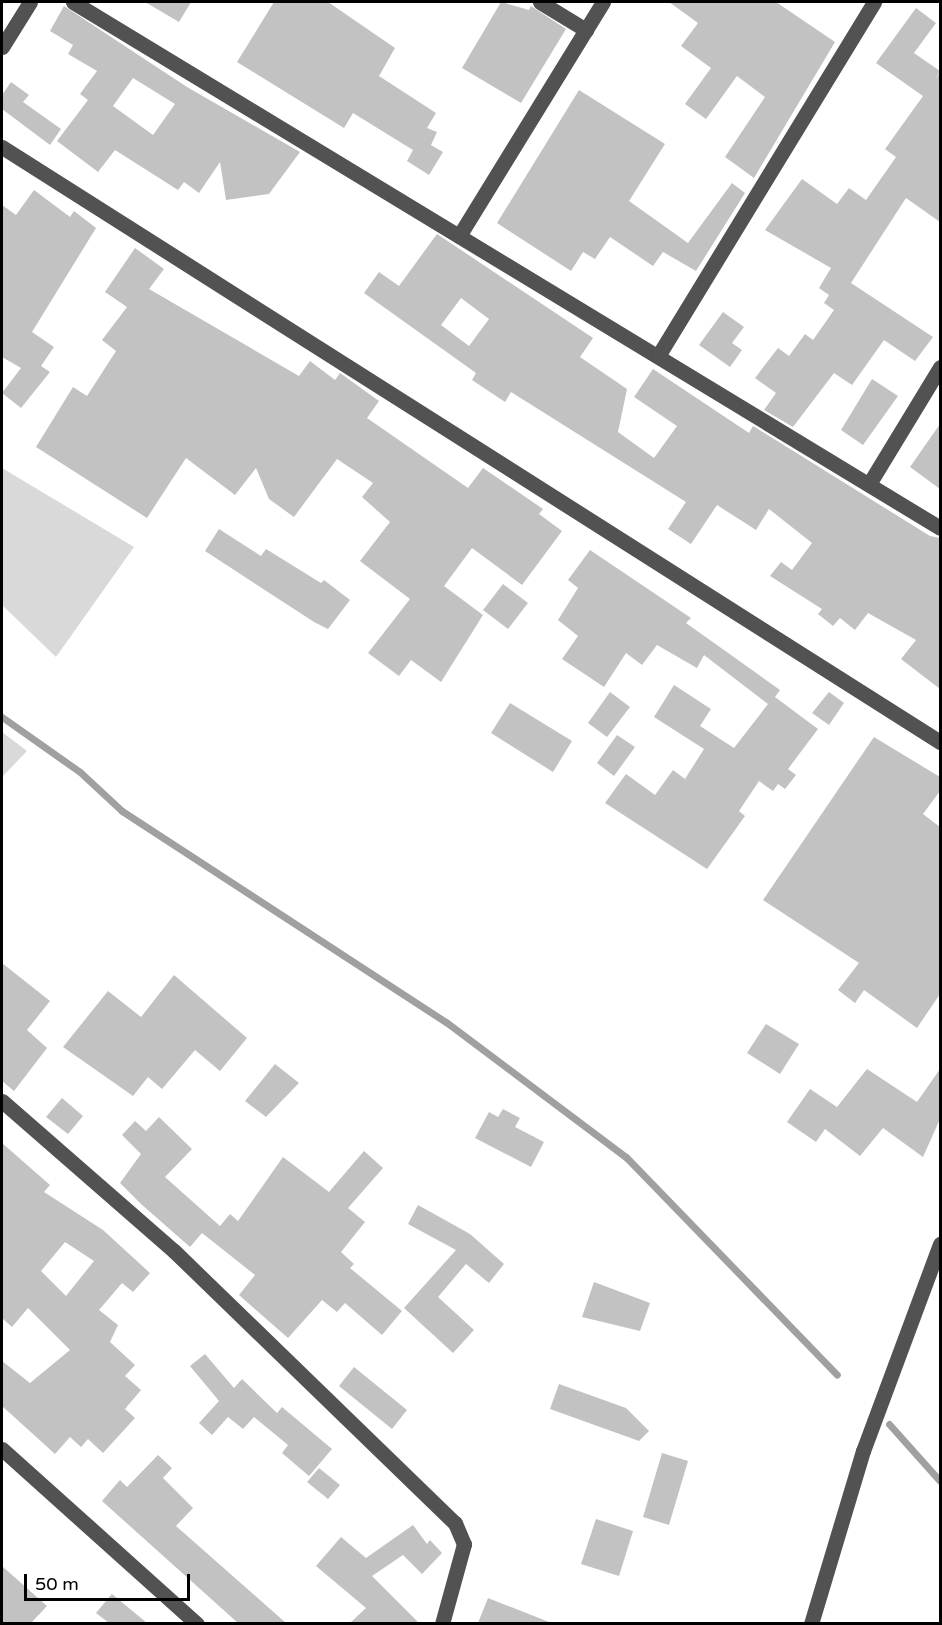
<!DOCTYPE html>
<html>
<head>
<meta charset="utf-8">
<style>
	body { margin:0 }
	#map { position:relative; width:942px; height:1625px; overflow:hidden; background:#fff; font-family:"Varela Round",sans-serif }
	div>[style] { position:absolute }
	.green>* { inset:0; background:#d9d9d9 }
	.stream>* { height:7px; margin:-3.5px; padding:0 3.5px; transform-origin:3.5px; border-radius:3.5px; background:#a0a0a0 }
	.building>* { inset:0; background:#c2c2c2 }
	.minor>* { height:15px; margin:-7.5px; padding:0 7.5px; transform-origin:7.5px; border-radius:7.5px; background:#525252 }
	span { translate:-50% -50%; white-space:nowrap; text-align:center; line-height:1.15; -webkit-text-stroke:4.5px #fff; paint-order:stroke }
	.frame { position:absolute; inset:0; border:3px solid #000; pointer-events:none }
	.scale { position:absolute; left:24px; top:1574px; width:166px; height:27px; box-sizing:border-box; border:3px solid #000; border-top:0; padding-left:8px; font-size:18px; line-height:21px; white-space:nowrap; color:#000; -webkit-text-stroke:4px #fff; paint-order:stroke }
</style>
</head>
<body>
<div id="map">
	<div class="green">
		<div style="clip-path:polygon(2px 468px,134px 547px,56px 657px,2px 605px)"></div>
		<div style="clip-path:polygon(2px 732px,27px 751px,2px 777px)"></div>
	</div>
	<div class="stream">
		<div style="left:2px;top:717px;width:95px;rotate:35.2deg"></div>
		<div style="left:80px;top:772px;width:57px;rotate:42.9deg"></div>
		<div style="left:122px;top:811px;width:387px;rotate:33.1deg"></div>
		<div style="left:446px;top:1022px;width:225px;rotate:36.9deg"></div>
		<div style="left:626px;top:1157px;width:303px;rotate:45.9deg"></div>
		<div style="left:889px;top:1424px;width:76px;rotate:48.2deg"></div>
	</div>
	<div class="building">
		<div style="clip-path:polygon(145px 2px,191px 2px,179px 22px)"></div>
		<div style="clip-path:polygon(274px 2px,328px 2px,395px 48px,379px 76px,436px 113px,427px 128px,437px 132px,431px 145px,443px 152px,429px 175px,407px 161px,413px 150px,353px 113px,344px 128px,237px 62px)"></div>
		<div style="clip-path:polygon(501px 2px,529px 10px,531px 6px,566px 29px,521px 103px,462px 68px)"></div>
		<div style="clip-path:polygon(669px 2px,776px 2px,835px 42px,754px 178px,725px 157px,765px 97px,737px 76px,706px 119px,685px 104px,711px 68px,681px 46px,698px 23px)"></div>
		<div style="clip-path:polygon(evenodd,64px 6px,187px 87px,300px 152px,269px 194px,226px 200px,220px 162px,199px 193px,184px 182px,178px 190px,115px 150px,98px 172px,57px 141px,88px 100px,80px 94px,97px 71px,68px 54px,73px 45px,50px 31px,64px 6px,133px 78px,175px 104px,153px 135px,113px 106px,133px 78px)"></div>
		<div style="clip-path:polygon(916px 8px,936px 23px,914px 53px,940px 71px,934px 81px,940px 72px,940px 222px,906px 198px,851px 283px,933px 337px,915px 361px,884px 340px,852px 385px,834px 373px,793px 427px,764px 410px,776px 393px,755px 378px,778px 348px,789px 356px,805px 334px,813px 340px,834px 310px,824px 303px,829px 295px,819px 288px,831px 268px,765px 230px,802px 179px,837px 204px,849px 188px,866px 200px,896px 157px,885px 149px,923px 96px,876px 63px)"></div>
		<div style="clip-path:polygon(11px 82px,29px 95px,23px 102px,61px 129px,50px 145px,2px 109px,2px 95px)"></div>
		<div style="clip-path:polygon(579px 90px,665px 144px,629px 201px,688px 243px,732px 183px,745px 193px,696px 271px,663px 252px,653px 266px,610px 237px,595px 259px,583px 252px,571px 271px,497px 223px)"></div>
		<div style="clip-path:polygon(34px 190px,70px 217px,74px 211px,96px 228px,32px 332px,54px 347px,41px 366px,50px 372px,21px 408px,2px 393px,21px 368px,2px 357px,2px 205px,16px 215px)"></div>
		<div style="clip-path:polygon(evenodd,437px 234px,593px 338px,580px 357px,627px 389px,618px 432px,654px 458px,677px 426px,634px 397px,653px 369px,749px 433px,753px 426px,930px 536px,940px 538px,940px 689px,901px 659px,916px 640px,868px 613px,855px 630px,840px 618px,833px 626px,818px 614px,822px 609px,770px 576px,781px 562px,792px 570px,812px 543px,769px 509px,756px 530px,717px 505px,691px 544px,668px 529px,686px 502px,511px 392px,505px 402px,472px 380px,476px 373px,364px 293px,379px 272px,399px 286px,437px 234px,461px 298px,489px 319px,469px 346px,441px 325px,461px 298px)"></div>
		<div style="clip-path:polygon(135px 248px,164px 269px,149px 289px,299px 376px,310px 361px,335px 380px,340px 373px,379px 401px,367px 418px,468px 488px,483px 468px,543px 509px,539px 514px,562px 531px,522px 585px,472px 548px,444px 586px,483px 615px,441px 682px,411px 660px,399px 676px,368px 653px,410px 599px,360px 561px,390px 522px,362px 497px,373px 483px,337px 459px,294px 517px,269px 499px,256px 468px,235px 495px,186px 458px,147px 518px,36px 447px,73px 387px,87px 396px,116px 351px,102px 340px,127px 307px,105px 292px)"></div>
		<div style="clip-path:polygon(723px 312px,744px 327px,732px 343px,742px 350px,730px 367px,699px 345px)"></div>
		<div style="clip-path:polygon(872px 379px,898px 396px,863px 445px,841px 430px)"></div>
		<div style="clip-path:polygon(940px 424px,940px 489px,910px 467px)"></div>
		<div style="clip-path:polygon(219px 529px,261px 556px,266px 549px,321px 583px,324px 580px,350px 600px,328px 629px,314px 622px,205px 551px)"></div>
		<div style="clip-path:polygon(590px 550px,691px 618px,686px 623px,780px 690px,775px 697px,818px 729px,788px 769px,796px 775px,785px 789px,778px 784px,773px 791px,759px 781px,739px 811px,745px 816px,707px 869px,605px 803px,626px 774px,655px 795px,673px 770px,685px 779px,704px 749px,654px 717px,674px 685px,711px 709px,700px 726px,734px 748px,768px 704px,704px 655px,697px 668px,657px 645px,642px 665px,626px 653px,604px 687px,562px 659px,578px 636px,558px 620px,578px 588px,568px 580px)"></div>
		<div style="clip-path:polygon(503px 584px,528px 603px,508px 629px,483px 610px)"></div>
		<div style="clip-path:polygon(610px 692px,630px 707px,607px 737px,588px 723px)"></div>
		<div style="clip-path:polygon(829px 692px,844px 703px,829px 725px,812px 713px)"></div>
		<div style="clip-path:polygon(510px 703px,572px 741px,553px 772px,491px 733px)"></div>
		<div style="clip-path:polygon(617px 735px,635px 747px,614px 776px,597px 763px)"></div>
		<div style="clip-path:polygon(874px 737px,940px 777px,940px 791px,923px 814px,940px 827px,940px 994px,917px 1028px,864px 990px,855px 1003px,838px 990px,859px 963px,763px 900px)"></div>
		<div style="clip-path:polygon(2px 963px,50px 1001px,27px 1030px,47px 1048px,14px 1091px,2px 1081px)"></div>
		<div style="clip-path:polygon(174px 975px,247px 1038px,220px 1071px,195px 1050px,162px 1089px,148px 1077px,133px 1096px,63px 1047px,108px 991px,141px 1017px)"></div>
		<div style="clip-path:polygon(766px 1024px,799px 1044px,780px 1074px,747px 1053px)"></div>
		<div style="clip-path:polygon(275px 1064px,299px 1083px,266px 1117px,245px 1101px)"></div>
		<div style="clip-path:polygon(867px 1069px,917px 1102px,940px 1069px,940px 1119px,923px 1157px,883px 1128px,860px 1156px,825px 1129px,816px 1142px,787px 1122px,810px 1089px,837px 1107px)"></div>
		<div style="clip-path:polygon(62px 1098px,83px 1116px,68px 1134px,46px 1117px)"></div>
		<div style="clip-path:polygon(503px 1109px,520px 1118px,515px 1127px,544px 1142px,531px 1167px,475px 1138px,489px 1112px,498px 1117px)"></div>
		<div style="clip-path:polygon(159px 1117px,192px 1149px,165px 1177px,220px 1226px,230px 1214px,238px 1221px,283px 1157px,329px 1192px,364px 1151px,383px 1168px,348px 1208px,365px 1222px,341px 1252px,354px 1264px,350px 1268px,402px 1311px,382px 1335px,345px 1303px,337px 1312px,322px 1300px,288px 1338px,239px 1295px,255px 1275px,202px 1233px,190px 1247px,141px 1204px,120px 1183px,141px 1154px,122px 1135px,135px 1121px,146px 1131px)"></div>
		<div style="clip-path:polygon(evenodd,2px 1143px,50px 1185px,44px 1192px,103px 1230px,150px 1273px,133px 1292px,122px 1283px,99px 1310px,118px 1325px,110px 1342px,135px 1365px,125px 1376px,141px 1390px,125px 1409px,135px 1418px,103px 1453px,88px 1439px,81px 1447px,70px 1437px,55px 1454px,2px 1406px,2px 1361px,30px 1383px,70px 1350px,28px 1308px,12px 1327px,2px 1318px,2px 1143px,65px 1242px,94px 1261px,66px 1296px,41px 1271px,65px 1242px)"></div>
		<div style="clip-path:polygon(418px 1205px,470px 1234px,504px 1264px,489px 1283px,466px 1264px,438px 1297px,474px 1330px,453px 1353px,404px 1308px,456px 1250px,408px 1224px)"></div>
		<div style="clip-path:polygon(594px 1282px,650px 1303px,640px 1331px,582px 1317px)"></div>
		<div style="clip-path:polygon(205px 1354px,234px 1388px,242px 1379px,277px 1413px,282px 1407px,332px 1449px,309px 1476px,282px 1453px,288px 1445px,254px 1417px,243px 1429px,228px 1417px,212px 1435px,199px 1423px,219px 1401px,190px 1366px)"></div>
		<div style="clip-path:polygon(354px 1367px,407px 1410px,392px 1429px,339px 1386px)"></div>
		<div style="clip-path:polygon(559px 1384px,626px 1408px,649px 1431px,639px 1441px,550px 1409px)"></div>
		<div style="clip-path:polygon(662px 1453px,688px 1461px,669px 1525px,643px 1517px)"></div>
		<div style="clip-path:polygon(158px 1455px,172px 1468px,163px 1478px,193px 1508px,176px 1526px,286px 1623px,238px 1623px,102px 1501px,120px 1480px,127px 1487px)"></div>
		<div style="clip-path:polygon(319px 1468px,340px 1485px,328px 1499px,307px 1482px)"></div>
		<div style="clip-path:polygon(596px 1519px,633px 1531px,619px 1576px,581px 1564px)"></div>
		<div style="clip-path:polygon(413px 1525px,427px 1544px,430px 1540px,442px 1553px,422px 1574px,403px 1555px,372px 1576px,419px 1623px,350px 1623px,366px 1608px,316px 1566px,341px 1537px,366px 1558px)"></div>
		<div style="clip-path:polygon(2px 1566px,47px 1606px,31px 1623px,2px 1623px)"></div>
		<div style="clip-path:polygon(111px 1595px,112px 1594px,147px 1623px,109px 1623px,96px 1613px)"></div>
		<div style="clip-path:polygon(488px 1598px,549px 1622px,549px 1623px,478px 1623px)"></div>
	</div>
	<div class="minor">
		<div style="left:73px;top:2px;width:1014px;rotate:31.24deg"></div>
		<div style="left:540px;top:2px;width:54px;rotate:31.3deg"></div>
		<div style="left:2px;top:47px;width:53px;rotate:-58.1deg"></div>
		<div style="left:2px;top:147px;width:1111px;rotate:32.39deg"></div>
		<div style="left:459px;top:236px;width:275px;rotate:-58.4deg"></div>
		<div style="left:658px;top:356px;width:415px;rotate:-58.6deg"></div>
		<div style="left:869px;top:484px;width:137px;rotate:-58.7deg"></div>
		<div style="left:2px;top:1101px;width:228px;rotate:41.1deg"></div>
		<div style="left:174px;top:1251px;width:391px;rotate:44.1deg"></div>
		<div style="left:455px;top:1523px;width:23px;rotate:67deg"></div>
		<div style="left:464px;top:1544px;width:83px;rotate:105.4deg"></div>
		<div style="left:2px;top:1449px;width:262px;rotate:41.9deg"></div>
		<div style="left:811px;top:1624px;width:181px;rotate:-73.3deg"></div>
		<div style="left:863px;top:1451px;width:221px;rotate:-69.6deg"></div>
	</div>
	<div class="frame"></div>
	<div class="scale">50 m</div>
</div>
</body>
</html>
